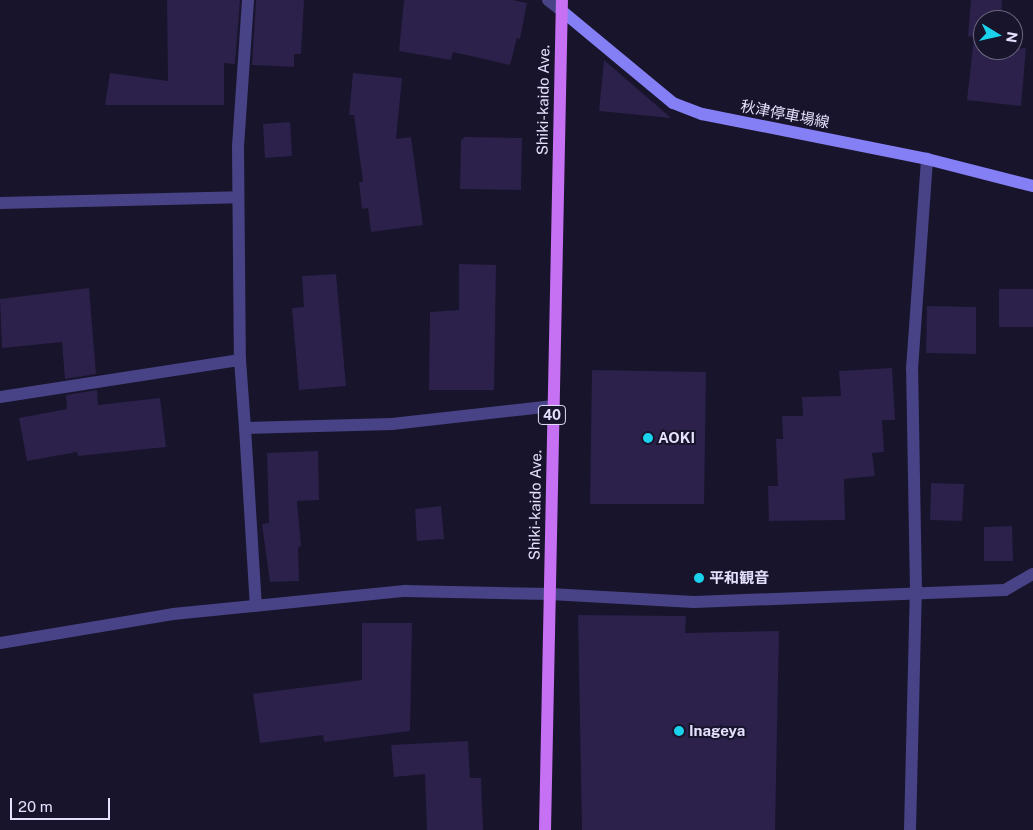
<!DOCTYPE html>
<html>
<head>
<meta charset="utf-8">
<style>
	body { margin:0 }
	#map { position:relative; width:1033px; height:830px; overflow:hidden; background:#18142b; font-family:"Public Sans","Noto Sans JP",sans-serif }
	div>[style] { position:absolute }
	.building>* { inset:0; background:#2b214a }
	.lane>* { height:12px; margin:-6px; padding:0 6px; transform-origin:6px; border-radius:6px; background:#474386 }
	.street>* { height:12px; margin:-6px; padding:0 6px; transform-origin:6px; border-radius:6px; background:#474386 }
	.secondary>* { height:12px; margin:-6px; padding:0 6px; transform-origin:6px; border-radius:6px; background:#857ff5 }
	.primary>* { height:12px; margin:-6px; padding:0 6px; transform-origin:6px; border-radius:6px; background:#c670f4 }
	.dots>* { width:14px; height:14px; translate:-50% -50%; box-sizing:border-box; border:2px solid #18142b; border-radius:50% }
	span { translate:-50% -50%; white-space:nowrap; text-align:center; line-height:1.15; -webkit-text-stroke:4px #18142b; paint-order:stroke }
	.shield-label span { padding:1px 4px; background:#18142b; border:1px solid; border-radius:4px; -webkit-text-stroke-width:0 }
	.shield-label { font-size:14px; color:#e4e0fd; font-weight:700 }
	.street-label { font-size:15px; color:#e4e0fd }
	.poi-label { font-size:15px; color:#e4e0fd; font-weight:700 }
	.left { translate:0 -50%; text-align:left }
	.north { position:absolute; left:973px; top:10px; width:50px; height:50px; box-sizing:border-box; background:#18142b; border:1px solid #6a667f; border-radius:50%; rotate:99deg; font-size:14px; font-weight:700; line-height:20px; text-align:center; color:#e4e0fd }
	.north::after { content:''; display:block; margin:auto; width:18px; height:22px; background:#1bd2ed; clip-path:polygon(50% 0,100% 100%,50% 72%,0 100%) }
	.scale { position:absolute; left:10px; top:798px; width:100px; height:22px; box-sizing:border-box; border:2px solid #e4e0fd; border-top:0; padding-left:6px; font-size:15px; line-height:18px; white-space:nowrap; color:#e4e0fd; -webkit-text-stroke:4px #18142b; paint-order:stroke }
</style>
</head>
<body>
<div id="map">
	<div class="building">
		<div style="clip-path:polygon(167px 0,240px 0,235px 64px,224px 63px,224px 105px,105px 105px,110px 73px,168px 81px)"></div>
		<div style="clip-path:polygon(256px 0,304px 0,301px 54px,294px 54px,294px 67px,252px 65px)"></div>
		<div style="clip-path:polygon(404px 0,513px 0,527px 3px,520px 39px,517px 38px,510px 65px,453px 52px,451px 60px,399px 51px)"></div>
		<div style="clip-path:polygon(971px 0,1002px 0,1001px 20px,983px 20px,983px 50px,1026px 48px,1021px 106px,967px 100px,974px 37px,968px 36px)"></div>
		<div style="clip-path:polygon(604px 60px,671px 118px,599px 111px)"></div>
		<div style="clip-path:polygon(353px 73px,402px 78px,396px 139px,411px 137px,423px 225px,371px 232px,368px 208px,362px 209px,359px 182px,363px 182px,354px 115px,349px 115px)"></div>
		<div style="clip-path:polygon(290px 122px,292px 156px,265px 158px,263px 124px)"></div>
		<div style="clip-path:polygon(465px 137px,522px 138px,521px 190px,460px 189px,461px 140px)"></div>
		<div style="clip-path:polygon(459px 264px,496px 265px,494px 390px,429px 390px,430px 312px,459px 310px)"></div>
		<div style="clip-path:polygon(336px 274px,346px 386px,299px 390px,292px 308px,304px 307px,302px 276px)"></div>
		<div style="clip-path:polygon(89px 288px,96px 374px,65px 379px,62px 342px,2px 348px,0 299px)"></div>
		<div style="clip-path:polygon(999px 289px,1033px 289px,1033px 327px,999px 327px)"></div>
		<div style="clip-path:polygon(927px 306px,976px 307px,976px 354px,926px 353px)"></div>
		<div style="clip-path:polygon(892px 368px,895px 420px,882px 420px,884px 452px,872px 453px,875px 476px,844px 479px,845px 520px,769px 521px,768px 486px,778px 486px,776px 439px,783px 439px,782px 416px,803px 416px,802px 397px,841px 396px,839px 371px)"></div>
		<div style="clip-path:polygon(592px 370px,706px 372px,704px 504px,590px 504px)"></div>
		<div style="clip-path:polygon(97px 390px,98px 405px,160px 398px,166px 447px,78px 456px,77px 452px,27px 461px,19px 418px,67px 409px,66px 395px)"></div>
		<div style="clip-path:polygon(318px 451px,319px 500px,297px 501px,301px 546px,298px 547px,299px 581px,270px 582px,262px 524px,269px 523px,267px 453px)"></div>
		<div style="clip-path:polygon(931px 483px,964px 484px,962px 521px,930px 520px)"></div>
		<div style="clip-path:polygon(441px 506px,444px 539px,417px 541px,415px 509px)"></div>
		<div style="clip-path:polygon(1012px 526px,1013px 561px,984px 561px,984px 527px)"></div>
		<div style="clip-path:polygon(578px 615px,686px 616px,685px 633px,779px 631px,775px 830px,582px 830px)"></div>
		<div style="clip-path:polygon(362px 623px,412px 623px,410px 731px,324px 742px,323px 735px,260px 743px,253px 694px,362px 680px)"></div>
		<div style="clip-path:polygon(468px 741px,470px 778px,481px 778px,483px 830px,427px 830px,425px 774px,394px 777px,391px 745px)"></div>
	</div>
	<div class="lane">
		<div style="left:916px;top:592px;width:223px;rotate:-91deg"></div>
		<div style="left:912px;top:369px;width:211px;rotate:-85.9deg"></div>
	</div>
	<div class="street">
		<div style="left:248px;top:0;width:146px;rotate:93.9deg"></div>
		<div style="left:238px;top:146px;width:214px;rotate:89.5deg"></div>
		<div style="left:240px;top:360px;width:68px;rotate:85.8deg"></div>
		<div style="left:245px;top:428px;width:147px;rotate:-1.6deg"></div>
		<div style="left:392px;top:424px;width:162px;rotate:-6.4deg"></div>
		<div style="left:548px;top:0;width:18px;rotate:38deg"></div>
		<div style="left:0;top:203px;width:238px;rotate:-1.4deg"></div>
		<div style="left:0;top:397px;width:243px;rotate:-8.8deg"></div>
		<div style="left:245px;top:428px;width:178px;rotate:86.5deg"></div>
		<div style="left:0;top:643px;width:175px;rotate:-9.5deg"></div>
		<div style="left:173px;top:614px;width:233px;rotate:-5.7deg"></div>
		<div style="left:405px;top:591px;width:145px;rotate:1.2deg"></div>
		<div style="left:550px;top:594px;width:144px;rotate:3.2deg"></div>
		<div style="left:694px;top:602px;width:311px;rotate:-2.2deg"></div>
		<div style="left:1005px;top:590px;width:32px;rotate:-30deg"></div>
		<div style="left:910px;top:830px;width:238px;rotate:-88.6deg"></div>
	</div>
	<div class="secondary">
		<div style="left:562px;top:11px;width:144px;rotate:39.7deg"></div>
		<div style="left:673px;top:103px;width:31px;rotate:21deg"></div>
		<div style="left:702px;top:114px;width:229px;rotate:11.3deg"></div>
		<div style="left:927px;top:159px;width:109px;rotate:14.3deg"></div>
	</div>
	<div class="primary">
		<div style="left:545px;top:830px;width:830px;rotate:-88.83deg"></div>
	</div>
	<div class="dots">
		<div style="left:648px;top:438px;background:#1bd2ed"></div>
		<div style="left:699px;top:578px;background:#1bd2ed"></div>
		<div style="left:679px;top:731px;background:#1bd2ed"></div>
	</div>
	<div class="shield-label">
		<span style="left:552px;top:415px">40</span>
	</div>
	<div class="street-label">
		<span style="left:543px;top:100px;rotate:-89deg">Shiki-kaido Ave.</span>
		<span style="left:785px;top:114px;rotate:11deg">秋津停車場線</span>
		<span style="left:535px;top:505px;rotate:-89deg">Shiki-kaido Ave.</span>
	</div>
	<div class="poi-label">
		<span class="left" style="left:658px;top:438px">AOKI</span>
		<span class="left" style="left:709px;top:578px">平和観音</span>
		<span class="left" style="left:689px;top:731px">Inageya</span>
	</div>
	<div class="north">N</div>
	<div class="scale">20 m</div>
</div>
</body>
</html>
